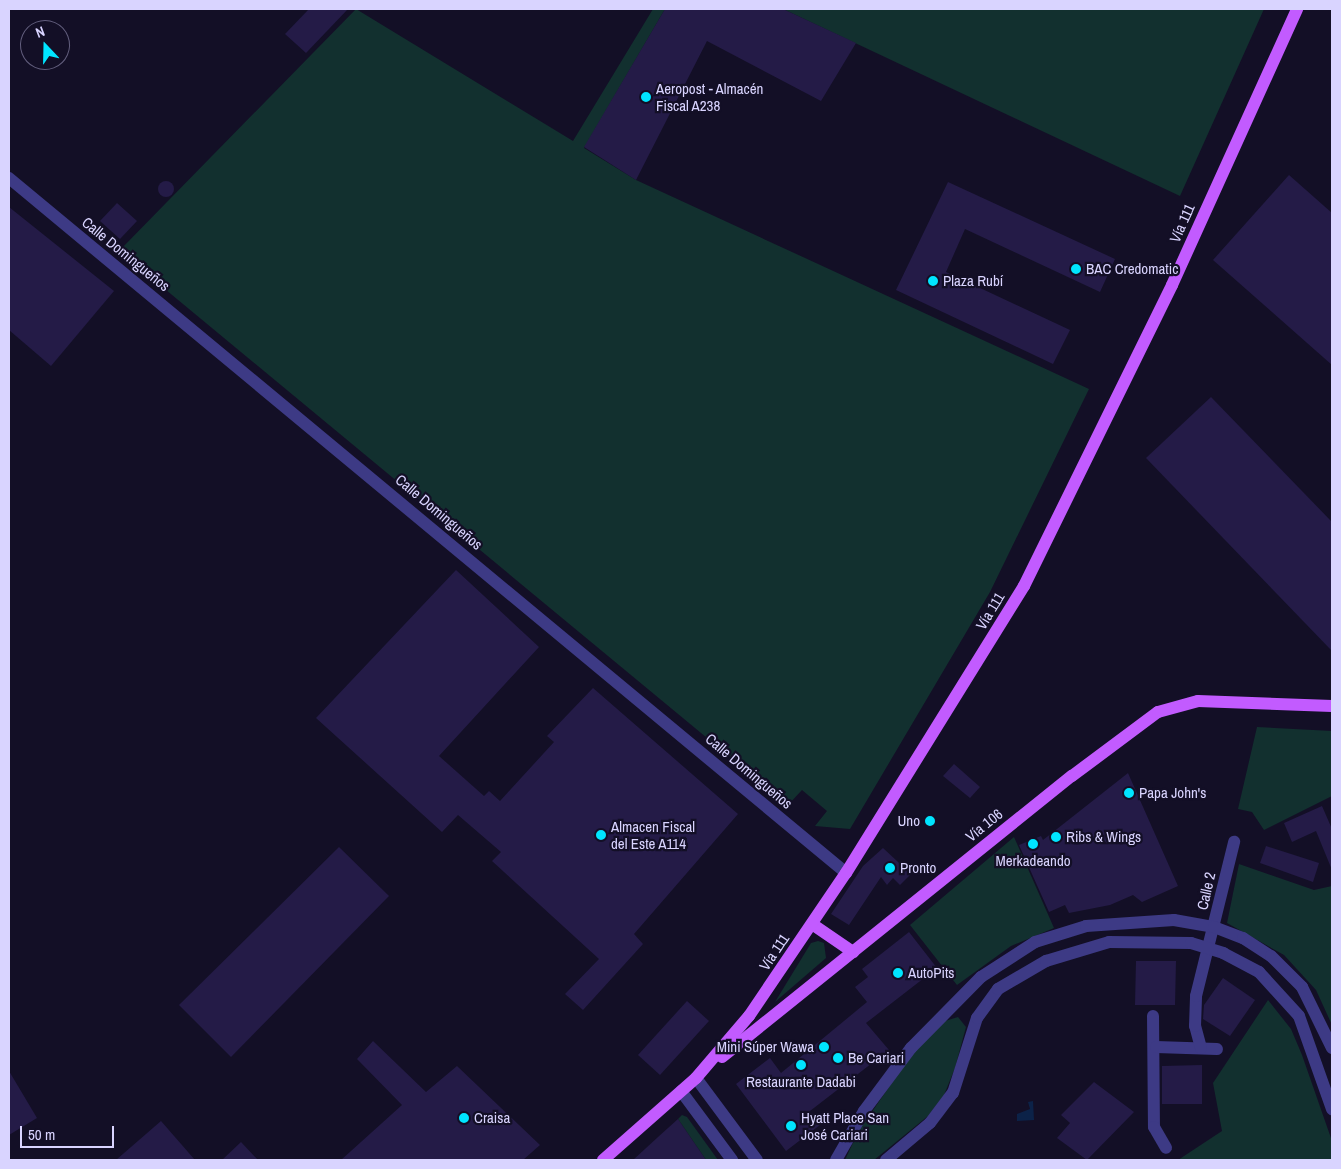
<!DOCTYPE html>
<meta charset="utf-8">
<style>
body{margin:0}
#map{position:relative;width:1341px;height:1169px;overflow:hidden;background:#130f26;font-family:"Archivo Narrow",sans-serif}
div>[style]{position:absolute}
.green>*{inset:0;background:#12302f}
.water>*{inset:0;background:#0c2248}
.building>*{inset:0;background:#241b47}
.round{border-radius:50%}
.minor>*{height:12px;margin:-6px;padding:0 6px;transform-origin:6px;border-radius:6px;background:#3d3a85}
.major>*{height:12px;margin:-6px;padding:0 6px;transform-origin:6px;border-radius:6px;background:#c25bff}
.dots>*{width:14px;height:14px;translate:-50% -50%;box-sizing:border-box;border:2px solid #130f26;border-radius:50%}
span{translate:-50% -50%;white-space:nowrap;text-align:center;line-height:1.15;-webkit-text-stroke:4.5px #130f26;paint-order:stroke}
.poi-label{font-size:15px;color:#d9d4ff}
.left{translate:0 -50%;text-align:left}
.right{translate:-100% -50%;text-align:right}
.street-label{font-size:15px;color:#d9d4ff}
.frame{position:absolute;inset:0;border:10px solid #d9d4ff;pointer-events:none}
.north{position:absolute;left:20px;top:20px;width:50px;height:50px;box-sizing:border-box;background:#130f26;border:1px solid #625e7d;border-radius:50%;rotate:339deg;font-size:14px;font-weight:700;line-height:20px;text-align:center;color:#d9d4ff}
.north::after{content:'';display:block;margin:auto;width:18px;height:22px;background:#00e5ff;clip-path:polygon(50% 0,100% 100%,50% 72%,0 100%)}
.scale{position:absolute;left:20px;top:1126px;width:94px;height:22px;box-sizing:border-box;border:2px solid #d9d4ff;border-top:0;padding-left:6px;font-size:15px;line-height:18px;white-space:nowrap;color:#d9d4ff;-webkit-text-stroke:4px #130f26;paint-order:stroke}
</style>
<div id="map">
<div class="green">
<i style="clip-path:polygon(356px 9px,573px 141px,653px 9px,665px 9px,584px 148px,636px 180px,1089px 389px,990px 592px,850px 829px,815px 826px,827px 811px,802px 790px,788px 805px,119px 251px)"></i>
<i style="clip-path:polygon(783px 9px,1264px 9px,1180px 196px)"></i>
<i style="clip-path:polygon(1257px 727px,1332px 731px,1332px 796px,1264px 830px,1252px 812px,1238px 809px)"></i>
<i style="clip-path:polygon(1014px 837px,1054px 928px,1011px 946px,957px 985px,910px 925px)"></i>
<i style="clip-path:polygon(1239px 864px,1314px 890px,1332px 886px,1332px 1025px,1316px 990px,1284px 955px,1227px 923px)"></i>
<i style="clip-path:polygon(818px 941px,824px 943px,826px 958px,775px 1002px,811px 943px)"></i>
<i style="clip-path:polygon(1268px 1000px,1291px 1029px,1302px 1055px,1332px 1141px,1332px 1160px,1178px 1160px,1222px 1131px,1213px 1083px)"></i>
<i style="clip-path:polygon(958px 1017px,966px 1027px,955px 1068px,944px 1095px,928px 1116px,874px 1160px,845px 1160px,858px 1132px,920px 1042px,945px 1021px)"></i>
<i style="clip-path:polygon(682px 1115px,687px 1117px,718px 1160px,706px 1160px,678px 1119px)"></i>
</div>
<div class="water">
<i style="clip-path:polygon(1033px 1101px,1034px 1120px,1017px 1121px,1017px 1114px,1030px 1109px,1028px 1102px)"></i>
</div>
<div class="building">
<i style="clip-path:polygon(309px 9px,348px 9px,306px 53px,285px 34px)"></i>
<i style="clip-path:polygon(665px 9px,783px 9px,856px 43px,821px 101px,707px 41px,636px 180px,584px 147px)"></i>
<i style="clip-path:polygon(1289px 175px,1332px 213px,1332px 365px,1213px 260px)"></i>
<i class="round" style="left:158px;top:181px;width:16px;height:16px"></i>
<i style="clip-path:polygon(948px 182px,1115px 259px,1100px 292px,965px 229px,946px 272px,1070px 330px,1053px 364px,896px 290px)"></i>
<i style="clip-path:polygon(117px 203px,137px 221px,120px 239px,100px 221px)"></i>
<i style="clip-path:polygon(9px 207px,114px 291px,51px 366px,9px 330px)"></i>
<i style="clip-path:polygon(1211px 397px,1332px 522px,1332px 651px,1146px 458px)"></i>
<i style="clip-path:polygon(456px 570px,539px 647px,439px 756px,484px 796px,489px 791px,500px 801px,554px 742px,547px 736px,593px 688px,738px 814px,634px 934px,643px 944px,583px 1010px,565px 994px,599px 959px,492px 861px,501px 852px,458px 815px,442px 832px,316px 718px)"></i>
<i style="clip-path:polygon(954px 764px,980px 787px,970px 798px,943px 776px)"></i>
<i style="clip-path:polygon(1128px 773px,1178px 886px,1142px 902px,1133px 895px,1110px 905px,1069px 913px,1065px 905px,1049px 912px,1019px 845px,1041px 836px,1043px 840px)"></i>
<i style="clip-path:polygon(1322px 806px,1332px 829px,1332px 870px,1316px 831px,1292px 842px,1284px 823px)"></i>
<i style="clip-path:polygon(1266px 846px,1319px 863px,1313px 882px,1260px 863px)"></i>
<i style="clip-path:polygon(339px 847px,389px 896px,231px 1057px,179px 1005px)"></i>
<i style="clip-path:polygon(883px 848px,911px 874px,900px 885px,893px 878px,887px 885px,881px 877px,849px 925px,831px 914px,863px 866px)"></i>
<i style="clip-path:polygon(909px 932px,937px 968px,866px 1023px,889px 1050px,810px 1111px,820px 1125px,786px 1151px,736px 1084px,770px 1058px,781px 1073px,867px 1002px,855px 987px,868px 977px,862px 969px)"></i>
<i style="clip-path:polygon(1136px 961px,1176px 961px,1175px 1005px,1135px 1005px)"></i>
<i style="clip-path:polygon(1223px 978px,1255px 1000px,1230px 1036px,1203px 1019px,1204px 1005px)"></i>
<i style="clip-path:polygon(687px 1001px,709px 1021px,660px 1075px,638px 1055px)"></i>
<i style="clip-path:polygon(373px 1041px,426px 1092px,457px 1066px,540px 1145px,523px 1160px,341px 1160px,402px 1105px,357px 1059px)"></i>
<i style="clip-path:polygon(1202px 1065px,1202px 1104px,1162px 1104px,1162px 1066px)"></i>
<i style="clip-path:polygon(9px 1071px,37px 1118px,9px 1135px)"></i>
<i style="clip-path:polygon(1094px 1082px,1134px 1112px,1087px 1160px,1057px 1138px,1070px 1123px,1061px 1115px)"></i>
<i style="clip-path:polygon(678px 1119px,706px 1160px,633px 1160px,658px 1137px)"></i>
<i style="clip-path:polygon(161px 1121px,195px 1160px,116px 1160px)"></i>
<i style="clip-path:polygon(241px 1142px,258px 1160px,222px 1160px)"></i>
</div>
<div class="minor">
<i style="left:9px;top:178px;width:1088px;rotate:39.7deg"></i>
<i style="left:1153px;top:1016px;width:111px;rotate:89.5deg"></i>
<i style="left:1154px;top:1127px;width:24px;rotate:60deg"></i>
<i style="left:1156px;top:1047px;width:61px;rotate:1.9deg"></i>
<i style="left:1201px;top:1048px;width:23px;rotate:-105deg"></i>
<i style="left:1195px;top:1026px;width:30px;rotate:-88deg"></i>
<i style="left:1196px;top:996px;width:159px;rotate:-76.1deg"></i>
<i style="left:696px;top:1078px;width:102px;rotate:53.4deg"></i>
<i style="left:681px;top:1091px;width:86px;rotate:53.5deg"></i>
<i style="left:836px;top:1160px;width:56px;rotate:-60.3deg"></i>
<i style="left:864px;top:1111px;width:79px;rotate:-53.3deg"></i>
<i style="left:911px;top:1048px;width:100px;rotate:-45.4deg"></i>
<i style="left:981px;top:977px;width:64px;rotate:-32.9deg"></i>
<i style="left:1035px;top:942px;width:53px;rotate:-17.4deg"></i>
<i style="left:1086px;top:926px;width:88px;rotate:-3.9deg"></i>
<i style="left:1174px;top:920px;width:41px;rotate:9.9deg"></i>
<i style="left:1214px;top:927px;width:31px;rotate:21deg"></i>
<i style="left:1243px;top:938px;width:33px;rotate:33deg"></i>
<i style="left:1271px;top:956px;width:44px;rotate:45deg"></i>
<i style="left:1302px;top:987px;width:68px;rotate:63.8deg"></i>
<i style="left:886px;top:1160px;width:57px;rotate:-40.1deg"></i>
<i style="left:930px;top:1123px;width:38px;rotate:-53deg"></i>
<i style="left:953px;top:1093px;width:79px;rotate:-72.3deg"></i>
<i style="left:977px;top:1018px;width:36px;rotate:-54deg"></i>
<i style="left:998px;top:989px;width:56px;rotate:-30.3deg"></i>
<i style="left:1046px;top:961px;width:66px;rotate:-16.8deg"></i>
<i style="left:1109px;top:942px;width:82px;rotate:0.7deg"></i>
<i style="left:1191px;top:943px;width:34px;rotate:17deg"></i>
<i style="left:1223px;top:953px;width:41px;rotate:27.8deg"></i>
<i style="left:1259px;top:972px;width:59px;rotate:47.7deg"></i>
<i style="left:1299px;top:1016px;width:99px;rotate:70.5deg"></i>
</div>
<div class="major">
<i style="left:812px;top:924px;width:50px;rotate:34.3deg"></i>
<i style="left:722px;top:1057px;width:449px;rotate:-38.8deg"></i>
<i style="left:1072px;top:776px;width:107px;rotate:-36.7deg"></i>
<i style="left:1158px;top:712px;width:41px;rotate:-15.4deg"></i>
<i style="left:1198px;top:701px;width:134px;rotate:2.1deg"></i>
<i style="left:603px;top:1160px;width:124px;rotate:-41.4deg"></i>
<i style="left:696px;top:1078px;width:82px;rotate:-49.5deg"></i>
<i style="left:749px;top:1016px;width:173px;rotate:-55.9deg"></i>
<i style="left:846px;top:873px;width:338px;rotate:-58.2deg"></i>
<i style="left:1024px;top:586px;width:335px;rotate:-63.8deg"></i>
<i style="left:1172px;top:285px;width:303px;rotate:-65.6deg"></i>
</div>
<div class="dots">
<i style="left:646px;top:97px;background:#00e5ff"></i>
<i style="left:1076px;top:269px;background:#00e5ff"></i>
<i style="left:933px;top:281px;background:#00e5ff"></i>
<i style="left:1129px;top:793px;background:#00e5ff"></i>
<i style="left:930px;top:821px;background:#00e5ff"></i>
<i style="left:601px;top:835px;background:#00e5ff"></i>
<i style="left:1056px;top:837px;background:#00e5ff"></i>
<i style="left:1033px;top:844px;background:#00e5ff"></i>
<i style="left:890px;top:868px;background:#00e5ff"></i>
<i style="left:898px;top:973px;background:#00e5ff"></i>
<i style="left:824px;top:1047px;background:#00e5ff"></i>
<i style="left:838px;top:1058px;background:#00e5ff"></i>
<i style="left:801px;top:1065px;background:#00e5ff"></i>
<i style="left:464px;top:1118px;background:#00e5ff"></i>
<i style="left:791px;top:1126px;background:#00e5ff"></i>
</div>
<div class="poi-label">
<span class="left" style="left:656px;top:97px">Aeropost - Almacén<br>Fiscal A238</span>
<span class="left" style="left:1086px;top:269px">BAC Credomatic</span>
<span class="left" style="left:943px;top:281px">Plaza Rubí</span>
<span class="left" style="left:1139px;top:793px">Papa John's</span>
<span class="right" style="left:920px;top:821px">Uno</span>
<span class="left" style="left:611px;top:835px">Almacen Fiscal<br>del Este A114</span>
<span class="left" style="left:1066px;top:837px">Ribs &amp; Wings</span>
<span style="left:1033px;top:861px">Merkadeando</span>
<span class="left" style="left:900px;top:868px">Pronto</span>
<span class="left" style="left:908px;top:973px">AutoPits</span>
<span class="right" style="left:814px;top:1047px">Mini Súper Wawa</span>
<span class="left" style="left:848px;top:1058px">Be Cariari</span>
<span style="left:801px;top:1082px">Restaurante Dadabi</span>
<span class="left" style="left:801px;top:1126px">Hyatt Place San<br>José Cariari</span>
<span class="left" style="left:474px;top:1118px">Craisa</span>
</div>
<div class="street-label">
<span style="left:1182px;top:223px;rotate:-66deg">Vía 111</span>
<span style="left:126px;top:254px;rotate:39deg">Calle Domingueños</span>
<span style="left:439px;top:512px;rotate:40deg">Calle Domingueños</span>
<span style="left:990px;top:611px;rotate:-59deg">Vía 111</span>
<span style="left:749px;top:771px;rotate:40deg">Calle Domingueños</span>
<span style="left:984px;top:825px;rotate:-39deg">Vía 106</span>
<span style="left:1206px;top:891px;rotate:-77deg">Calle 2</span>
<span style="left:774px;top:952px;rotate:-56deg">Vía 111</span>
</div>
<div class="frame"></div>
<div class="north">N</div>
<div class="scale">50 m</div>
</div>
